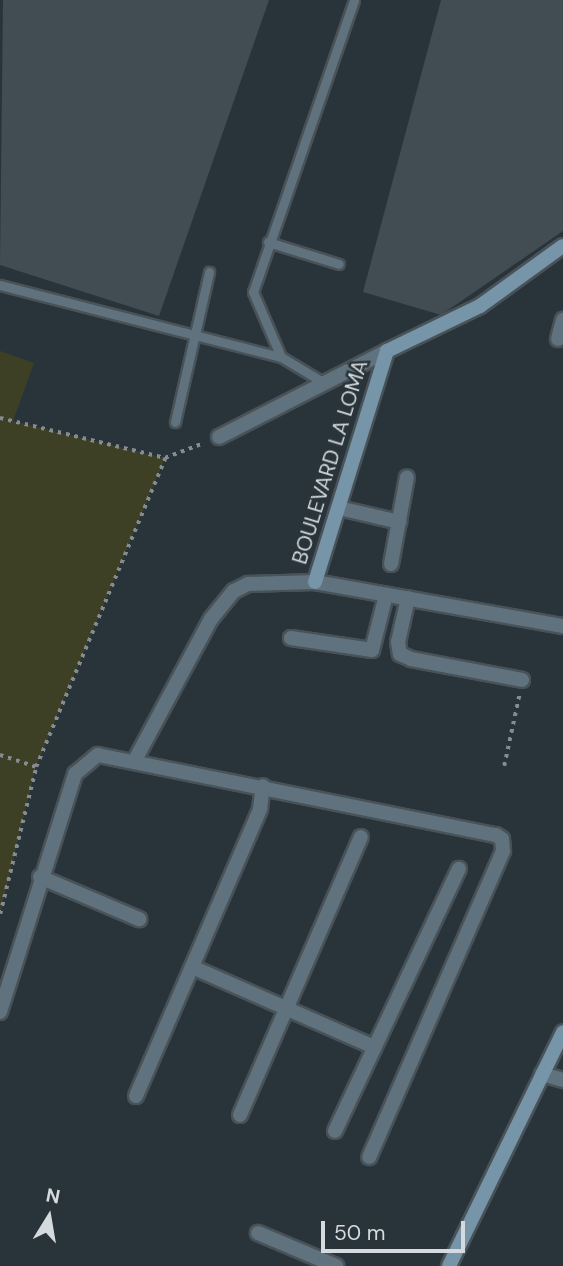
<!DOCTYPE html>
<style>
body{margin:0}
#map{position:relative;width:563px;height:1266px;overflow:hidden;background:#29343a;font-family:"DM Sans",sans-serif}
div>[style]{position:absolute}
.green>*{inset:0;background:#3e4026}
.building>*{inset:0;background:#414c53}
.path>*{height:3.5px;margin-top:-1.75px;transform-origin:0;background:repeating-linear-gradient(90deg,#848c91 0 3.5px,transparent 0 8.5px)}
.roads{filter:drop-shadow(2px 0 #485258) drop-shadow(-2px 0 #485258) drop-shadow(0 2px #485258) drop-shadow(0 -2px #485258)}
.service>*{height:9px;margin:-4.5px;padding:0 4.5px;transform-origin:4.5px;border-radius:4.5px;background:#5f727d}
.minor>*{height:14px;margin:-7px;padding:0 7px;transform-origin:7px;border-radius:7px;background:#5f727d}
.secondary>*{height:14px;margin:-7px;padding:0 7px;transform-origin:7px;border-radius:7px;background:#7795a8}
span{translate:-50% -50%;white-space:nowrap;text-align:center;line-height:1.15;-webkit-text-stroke:5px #29343a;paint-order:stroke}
.street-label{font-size:21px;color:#d4dade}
.north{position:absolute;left:14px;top:1182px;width:70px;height:70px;-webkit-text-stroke:5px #29343a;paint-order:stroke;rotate:11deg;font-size:19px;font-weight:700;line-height:28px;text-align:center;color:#d4dade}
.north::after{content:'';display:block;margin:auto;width:24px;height:32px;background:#d4dade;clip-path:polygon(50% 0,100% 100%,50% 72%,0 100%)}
.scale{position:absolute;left:321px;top:1221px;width:144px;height:32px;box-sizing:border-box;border:4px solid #d4dade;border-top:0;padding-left:9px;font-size:21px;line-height:24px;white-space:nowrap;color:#d4dade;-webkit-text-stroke:5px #29343a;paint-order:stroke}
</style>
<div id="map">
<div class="green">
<i style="clip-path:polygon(0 351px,34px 363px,13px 421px,165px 458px,36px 767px,0 914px)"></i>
</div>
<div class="building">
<i style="clip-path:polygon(3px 0,269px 0,159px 316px,0 265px)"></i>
<i style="clip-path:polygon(441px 0,563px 0,563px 231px,441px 315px,363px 292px)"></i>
</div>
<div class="path">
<i style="left:0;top:418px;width:170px;rotate:13.6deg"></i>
<i style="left:165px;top:458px;width:42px;rotate:-21deg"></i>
<i style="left:0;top:755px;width:38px;rotate:18deg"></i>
<i style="left:504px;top:766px;width:72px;rotate:-77.9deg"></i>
<i style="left:0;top:914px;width:151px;rotate:-76.2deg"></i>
<i style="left:36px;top:767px;width:335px;rotate:-67.3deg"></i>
</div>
<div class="roads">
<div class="service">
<i style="left:268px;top:242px;width:74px;rotate:17.2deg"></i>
<i style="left:0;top:285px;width:290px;rotate:14.4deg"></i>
<i style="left:326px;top:384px;width:52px;rotate:-149deg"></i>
<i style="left:281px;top:357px;width:71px;rotate:-113.3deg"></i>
<i style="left:253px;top:292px;width:309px;rotate:-70.9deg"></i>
<i style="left:175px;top:422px;width:154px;rotate:-77.2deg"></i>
</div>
<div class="minor">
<i style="left:558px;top:339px;width:20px;rotate:-75deg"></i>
<i style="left:219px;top:437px;width:189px;rotate:-27.1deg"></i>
<i style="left:339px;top:508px;width:62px;rotate:13.1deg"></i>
<i style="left:391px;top:564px;width:88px;rotate:-79.6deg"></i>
<i style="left:408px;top:598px;width:45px;rotate:102.8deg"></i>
<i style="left:398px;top:642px;width:12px;rotate:81deg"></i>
<i style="left:400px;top:654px;width:12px;rotate:24deg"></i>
<i style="left:411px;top:659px;width:113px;rotate:10.7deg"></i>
<i style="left:291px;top:638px;width:82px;rotate:8.4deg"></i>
<i style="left:372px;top:650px;width:57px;rotate:-75.7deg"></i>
<i style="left:135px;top:760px;width:160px;rotate:-61.7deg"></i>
<i style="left:211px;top:619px;width:36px;rotate:-51deg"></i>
<i style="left:234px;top:591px;width:16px;rotate:-27deg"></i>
<i style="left:248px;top:584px;width:67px;rotate:-1.7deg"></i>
<i style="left:315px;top:582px;width:252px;rotate:10.1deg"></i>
<i style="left:40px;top:877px;width:108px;rotate:23deg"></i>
<i style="left:192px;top:967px;width:199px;rotate:23.7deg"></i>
<i style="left:0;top:1012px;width:250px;rotate:-72.5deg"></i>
<i style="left:75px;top:774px;width:30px;rotate:-40deg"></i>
<i style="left:98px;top:755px;width:406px;rotate:11.4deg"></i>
<i style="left:496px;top:835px;width:7px;rotate:34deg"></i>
<i style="left:502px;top:839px;width:12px;rotate:85deg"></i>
<i style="left:503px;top:851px;width:334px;rotate:113.6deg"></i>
<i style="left:542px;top:1074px;width:22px;rotate:16deg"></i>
<i style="left:136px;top:1096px;width:313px;rotate:-66.6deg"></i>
<i style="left:260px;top:809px;width:23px;rotate:-83deg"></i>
<i style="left:240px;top:1115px;width:303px;rotate:-66.5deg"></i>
<i style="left:335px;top:1131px;width:290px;rotate:-64.7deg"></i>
<i style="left:258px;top:1233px;width:85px;rotate:22.9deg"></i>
</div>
<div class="secondary">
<i style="left:315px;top:582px;width:242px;rotate:-72.7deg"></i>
<i style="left:387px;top:351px;width:103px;rotate:-25.8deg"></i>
<i style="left:480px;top:306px;width:102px;rotate:-35.9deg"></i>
<i style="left:449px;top:1266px;width:260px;rotate:-64deg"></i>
</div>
</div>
<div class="street-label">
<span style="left:330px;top:462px;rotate:-73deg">BOULEVARD LA LOMA</span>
</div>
<div class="north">N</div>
<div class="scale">50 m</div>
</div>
